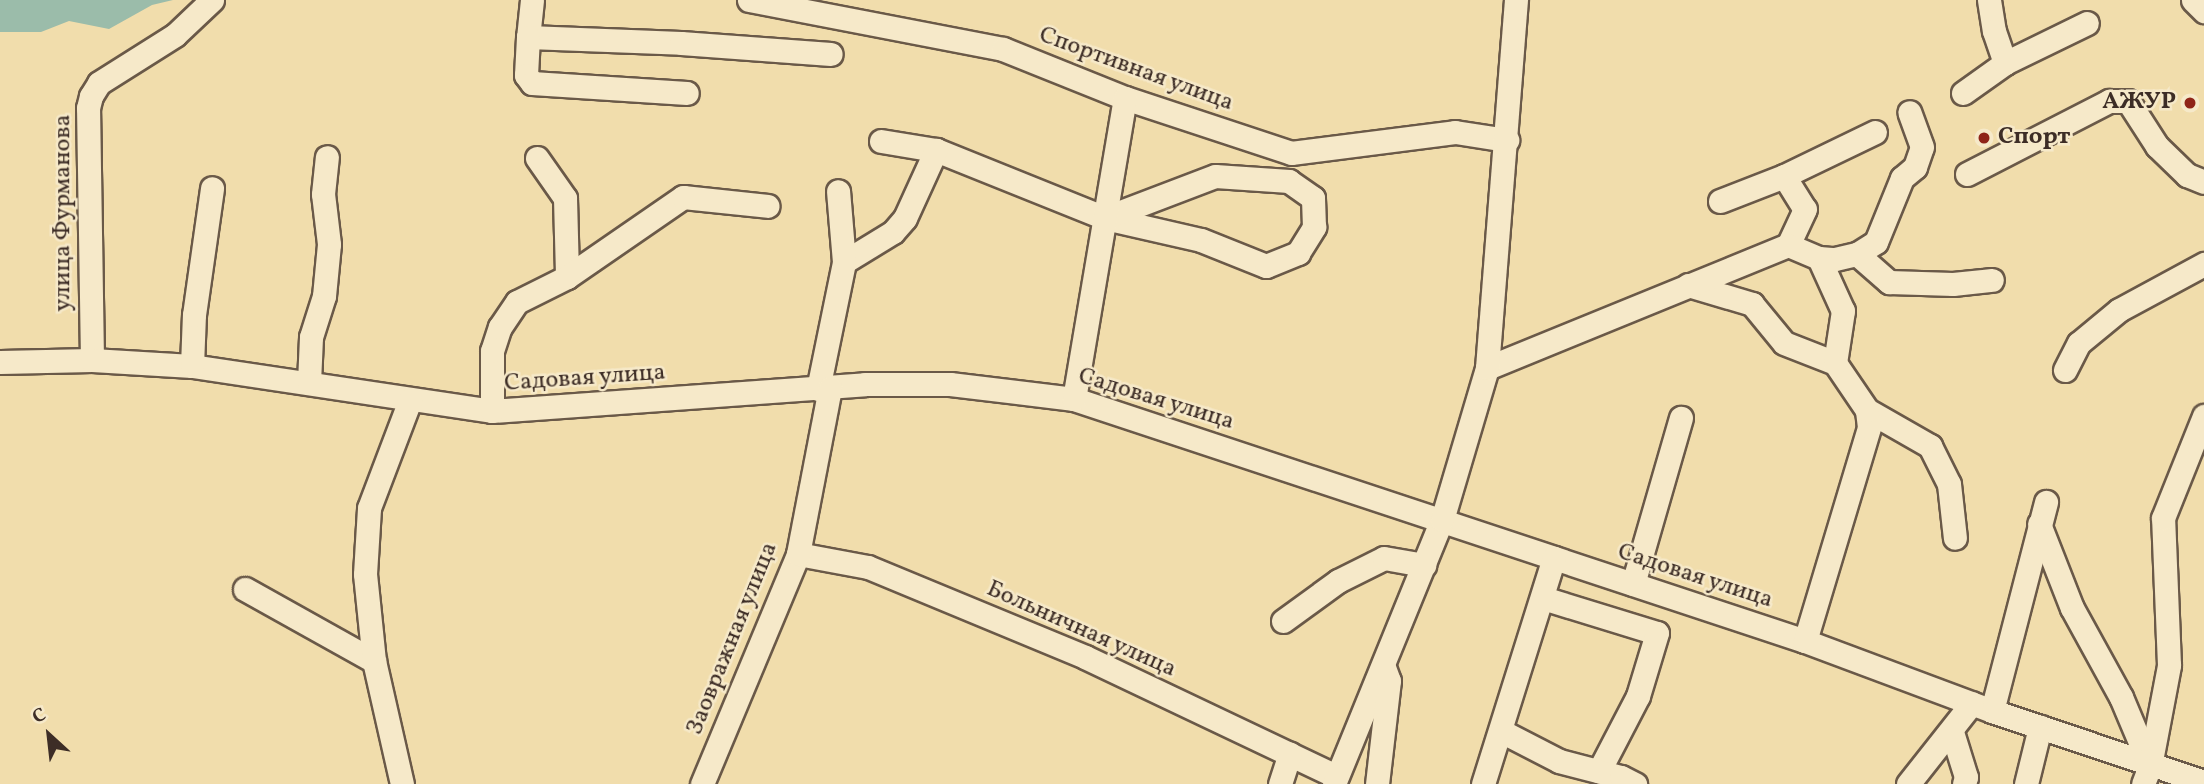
<!DOCTYPE html>
<meta charset="utf-8">
<style>
body{margin:0}
#map{position:relative;width:2204px;height:784px;overflow:hidden;background:#f1ddac;font-family:Vollkorn,serif}
div>[style]{position:absolute}
.water>*{inset:0;background:#9bbcaa}
.roads{filter:drop-shadow(2px 0 #6a5948) drop-shadow(-2px 0 #6a5948) drop-shadow(0 2px #6a5948) drop-shadow(0 -2px #6a5948)}
.minor>*{height:23px;margin:-11.5px;padding:0 11.5px;transform-origin:11.5px;border-radius:11.5px;background:#f6e9c9}
.dots>*{width:19px;height:19px;translate:-50% -50%;box-sizing:border-box;border:4px solid #f6e9c9;border-radius:50%}
span{translate:-50% -50%;white-space:nowrap;text-align:center;line-height:1.15;-webkit-text-stroke:5px #f6e9c9;paint-order:stroke}
.street-label{font-size:24px;color:#3d2d26}
.poi-label{font-size:24px;color:#3d2d26;font-weight:700}
.right{translate:-100% -50%;text-align:right}
.left{translate:0 -50%;text-align:left}
.north{position:absolute;left:14px;top:700px;width:70px;height:70px;-webkit-text-stroke:5px #f6e9c9;paint-order:stroke;rotate:333deg;font-size:19px;font-weight:700;line-height:28px;text-align:center;color:#3d2d26}
.north::after{content:'';display:block;margin:auto;width:24px;height:32px;background:#3d2d26;clip-path:polygon(50% 0,100% 100%,50% 72%,0 100%)}
</style>
<div id="map">
<div class="water">
<i style="clip-path:polygon(0 0,173px 0,152px 5px,109px 29px,69px 21px,41px 32px,0 32px)"></i>
</div>
<div class="roads">
<div class="minor">
<i style="left:532px;top:0;width:37px;rotate:96deg"></i>
<i style="left:528px;top:37px;width:153px;rotate:2.2deg"></i>
<i style="left:681px;top:43px;width:150px;rotate:4.2deg"></i>
<i style="left:749px;top:0;width:259px;rotate:10.9deg"></i>
<i style="left:1003px;top:49px;width:131px;rotate:21.9deg"></i>
<i style="left:1125px;top:98px;width:175px;rotate:18.3deg"></i>
<i style="left:1291px;top:153px;width:165px;rotate:-7.3deg"></i>
<i style="left:1455px;top:132px;width:53px;rotate:8.7deg"></i>
<i style="left:1989px;top:0;width:31px;rotate:81deg"></i>
<i style="left:1994px;top:31px;width:34px;rotate:71deg"></i>
<i style="left:2193px;top:0;width:16px;rotate:45deg"></i>
<i style="left:528px;top:37px;width:38px;rotate:93deg"></i>
<i style="left:526px;top:75px;width:10px;rotate:53deg"></i>
<i style="left:532px;top:83px;width:155px;rotate:3.7deg"></i>
<i style="left:1963px;top:93px;width:52px;rotate:-35.5deg"></i>
<i style="left:2005px;top:63px;width:91px;rotate:-26deg"></i>
<i style="left:881px;top:141px;width:56px;rotate:9.3deg"></i>
<i style="left:936px;top:150px;width:182px;rotate:21.9deg"></i>
<i style="left:1105px;top:218px;width:98px;rotate:12.9deg"></i>
<i style="left:1201px;top:240px;width:70px;rotate:21.8deg"></i>
<i style="left:1266px;top:266px;width:35px;rotate:-22deg"></i>
<i style="left:1298px;top:253px;width:31px;rotate:-58deg"></i>
<i style="left:1314px;top:227px;width:29px;rotate:-92deg"></i>
<i style="left:1313px;top:198px;width:29px;rotate:-145deg"></i>
<i style="left:1289px;top:181px;width:74px;rotate:-176.1deg"></i>
<i style="left:1215px;top:176px;width:118px;rotate:159.1deg"></i>
<i style="left:537px;top:158px;width:49px;rotate:55deg"></i>
<i style="left:565px;top:198px;width:79px;rotate:88.5deg"></i>
<i style="left:1967px;top:174px;width:160px;rotate:-27.2deg"></i>
<i style="left:2109px;top:101px;width:19px"></i>
<i style="left:2128px;top:101px;width:54px;rotate:57.2deg"></i>
<i style="left:2157px;top:146px;width:42px;rotate:44deg"></i>
<i style="left:2187px;top:175px;width:18px;rotate:22deg"></i>
<i style="left:1784px;top:176px;width:39px;rotate:58deg"></i>
<i style="left:1805px;top:209px;width:40px;rotate:115deg"></i>
<i style="left:1720px;top:201px;width:69px;rotate:-21.3deg"></i>
<i style="left:1784px;top:176px;width:101px;rotate:-25.8deg"></i>
<i style="left:1857px;top:254px;width:43px;rotate:41.2deg"></i>
<i style="left:1889px;top:282px;width:64px;rotate:1.8deg"></i>
<i style="left:1953px;top:284px;width:39px;rotate:-6deg"></i>
<i style="left:844px;top:262px;width:57px;rotate:-31.5deg"></i>
<i style="left:893px;top:232px;width:18px;rotate:-49deg"></i>
<i style="left:905px;top:218px;width:75px;rotate:-65.5deg"></i>
<i style="left:1688px;top:285px;width:67px;rotate:16.5deg"></i>
<i style="left:1752px;top:304px;width:50px;rotate:50.6deg"></i>
<i style="left:1784px;top:343px;width:55px;rotate:21.4deg"></i>
<i style="left:92px;top:360px;width:252px;rotate:-90.9deg"></i>
<i style="left:88px;top:108px;width:12px;rotate:-76deg"></i>
<i style="left:91px;top:96px;width:15px;rotate:-58deg"></i>
<i style="left:99px;top:83px;width:90px;rotate:-32.3deg"></i>
<i style="left:175px;top:35px;width:51px;rotate:-43.4deg"></i>
<i style="left:0;top:362px;width:92px;rotate:-1.2deg"></i>
<i style="left:92px;top:360px;width:100px;rotate:3.4deg"></i>
<i style="left:192px;top:366px;width:303px;rotate:8.5deg"></i>
<i style="left:492px;top:411px;width:374px;rotate:-4.1deg"></i>
<i style="left:865px;top:384px;width:85px"></i>
<i style="left:950px;top:384px;width:125px;rotate:6.9deg"></i>
<i style="left:1074px;top:399px;width:770px;rotate:18.32deg"></i>
<i style="left:1805px;top:641px;width:200px;rotate:20.5deg"></i>
<i style="left:1992px;top:711px;width:224px;rotate:18.5deg"></i>
<i style="left:192px;top:366px;width:51px;rotate:-87.8deg"></i>
<i style="left:194px;top:315px;width:128px;rotate:-81.9deg"></i>
<i style="left:1487px;top:368px;width:325px;rotate:-22.2deg"></i>
<i style="left:1788px;top:245px;width:34px;rotate:23deg"></i>
<i style="left:1819px;top:258px;width:16px;rotate:4deg"></i>
<i style="left:1835px;top:259px;width:23px;rotate:-13deg"></i>
<i style="left:1857px;top:254px;width:22px;rotate:-32deg"></i>
<i style="left:1876px;top:242px;width:69px;rotate:-67.9deg"></i>
<i style="left:1902px;top:178px;width:17px;rotate:-40deg"></i>
<i style="left:1915px;top:167px;width:21px;rotate:-71deg"></i>
<i style="left:1922px;top:147px;width:37px;rotate:-110deg"></i>
<i style="left:2065px;top:370px;width:30px;rotate:-63deg"></i>
<i style="left:2079px;top:343px;width:52px;rotate:-39.5deg"></i>
<i style="left:2119px;top:310px;width:97px;rotate:-28.4deg"></i>
<i style="left:309px;top:383px;width:46px;rotate:-87.5deg"></i>
<i style="left:311px;top:337px;width:43px;rotate:-72.4deg"></i>
<i style="left:324px;top:296px;width:52px;rotate:-84.5deg"></i>
<i style="left:329px;top:244px;width:50px;rotate:-96.8deg"></i>
<i style="left:323px;top:194px;width:37px;rotate:-84deg"></i>
<i style="left:818px;top:389px;width:130px;rotate:-78.4deg"></i>
<i style="left:844px;top:262px;width:71px;rotate:-94.8deg"></i>
<i style="left:1074px;top:399px;width:305px;rotate:-80.4deg"></i>
<i style="left:1867px;top:410px;width:73px;rotate:29.7deg"></i>
<i style="left:1930px;top:446px;width:42px;rotate:63.4deg"></i>
<i style="left:1949px;top:484px;width:54px;rotate:83.7deg"></i>
<i style="left:492px;top:411px;width:60px;rotate:-90deg"></i>
<i style="left:492px;top:351px;width:25px;rotate:-72deg"></i>
<i style="left:500px;top:327px;width:30px;rotate:-56deg"></i>
<i style="left:517px;top:302px;width:56px;rotate:-26.6deg"></i>
<i style="left:567px;top:277px;width:141px;rotate:-34.6deg"></i>
<i style="left:683px;top:197px;width:85px;rotate:6deg"></i>
<i style="left:2039px;top:524px;width:90px;rotate:68.6deg"></i>
<i style="left:2072px;top:608px;width:102px;rotate:61.2deg"></i>
<i style="left:2121px;top:697px;width:75px;rotate:67.2deg"></i>
<i style="left:798px;top:554px;width:71px;rotate:10.5deg"></i>
<i style="left:868px;top:567px;width:235px;rotate:22.5deg"></i>
<i style="left:1085px;top:657px;width:278px;rotate:25.4deg"></i>
<i style="left:1633px;top:584px;width:173px;rotate:-73.9deg"></i>
<i style="left:245px;top:589px;width:148px;rotate:29.2deg"></i>
<i style="left:1543px;top:598px;width:119px;rotate:17.1deg"></i>
<i style="left:1657px;top:633px;width:66px;rotate:106.8deg"></i>
<i style="left:1638px;top:696px;width:85px;rotate:117.5deg"></i>
<i style="left:1283px;top:621px;width:68px;rotate:-36deg"></i>
<i style="left:1338px;top:581px;width:51px;rotate:-26.6deg"></i>
<i style="left:1384px;top:558px;width:41px;rotate:9.9deg"></i>
<i style="left:1805px;top:641px;width:223px;rotate:-73.3deg"></i>
<i style="left:1869px;top:427px;width:17px;rotate:-97deg"></i>
<i style="left:1867px;top:410px;width:57px;rotate:-124.2deg"></i>
<i style="left:1835px;top:363px;width:53px;rotate:-81.3deg"></i>
<i style="left:1843px;top:311px;width:58px;rotate:-114.4deg"></i>
<i style="left:1992px;top:711px;width:216px;rotate:-75.5deg"></i>
<i style="left:1501px;top:731px;width:65px;rotate:27.3deg"></i>
<i style="left:1559px;top:761px;width:64px;rotate:14.5deg"></i>
<i style="left:1621px;top:777px;width:16px;rotate:27deg"></i>
<i style="left:1952px;top:732px;width:47px;rotate:72.7deg"></i>
<i style="left:1966px;top:777px;width:7px;rotate:106deg"></i>
<i style="left:402px;top:784px;width:126px;rotate:-102.8deg"></i>
<i style="left:374px;top:661px;width:87px;rotate:-95.9deg"></i>
<i style="left:365px;top:574px;width:66px;rotate:-86.5deg"></i>
<i style="left:369px;top:508px;width:116px;rotate:-69.2deg"></i>
<i style="left:702px;top:784px;width:249px;rotate:-67.3deg"></i>
<i style="left:798px;top:554px;width:169px;rotate:-79.1deg"></i>
<i style="left:1280px;top:784px;width:32px;rotate:-72deg"></i>
<i style="left:1334px;top:784px;width:285px;rotate:-67.8deg"></i>
<i style="left:1442px;top:520px;width:159px;rotate:-73.5deg"></i>
<i style="left:1487px;top:368px;width:369px;rotate:-85.5deg"></i>
<i style="left:1377px;top:784px;width:104px;rotate:-83.4deg"></i>
<i style="left:1389px;top:681px;width:15px;rotate:-110deg"></i>
<i style="left:1483px;top:784px;width:237px;rotate:-72.6deg"></i>
<i style="left:1908px;top:784px;width:103px;rotate:-51.7deg"></i>
<i style="left:2026px;top:784px;width:59px;rotate:-76.2deg"></i>
<i style="left:2143px;top:784px;width:19px;rotate:-69deg"></i>
<i style="left:2150px;top:766px;width:103px;rotate:-79.3deg"></i>
<i style="left:2169px;top:665px;width:147px;rotate:-92.3deg"></i>
<i style="left:2163px;top:518px;width:110px;rotate:-68.1deg"></i>
</div>
</div>
<div class="dots">
<i style="left:2190px;top:103px;background:#8f2418"></i>
<i style="left:1984px;top:138px;background:#8f2418"></i>
</div>
<div class="street-label">
<span style="left:1136px;top:70px;rotate:20deg">Спортивная улица</span>
<span style="left:64px;top:213px;rotate:-90deg">улица Фурманова</span>
<span style="left:585px;top:379px;rotate:-4deg">Садовая улица</span>
<span style="left:1156px;top:400px;rotate:17deg">Садовая улица</span>
<span style="left:1695px;top:577px;rotate:18deg">Садовая улица</span>
<span style="left:1081px;top:630px;rotate:24deg">Больничная улица</span>
<span style="left:733px;top:639px;rotate:-68deg">Заовражная улица</span>
</div>
<div class="poi-label">
<span class="right" style="left:2176px;top:103px">АЖУР</span>
<span class="left" style="left:1998px;top:138px">Спорт</span>
</div>
<div class="north">С</div>
</div>
